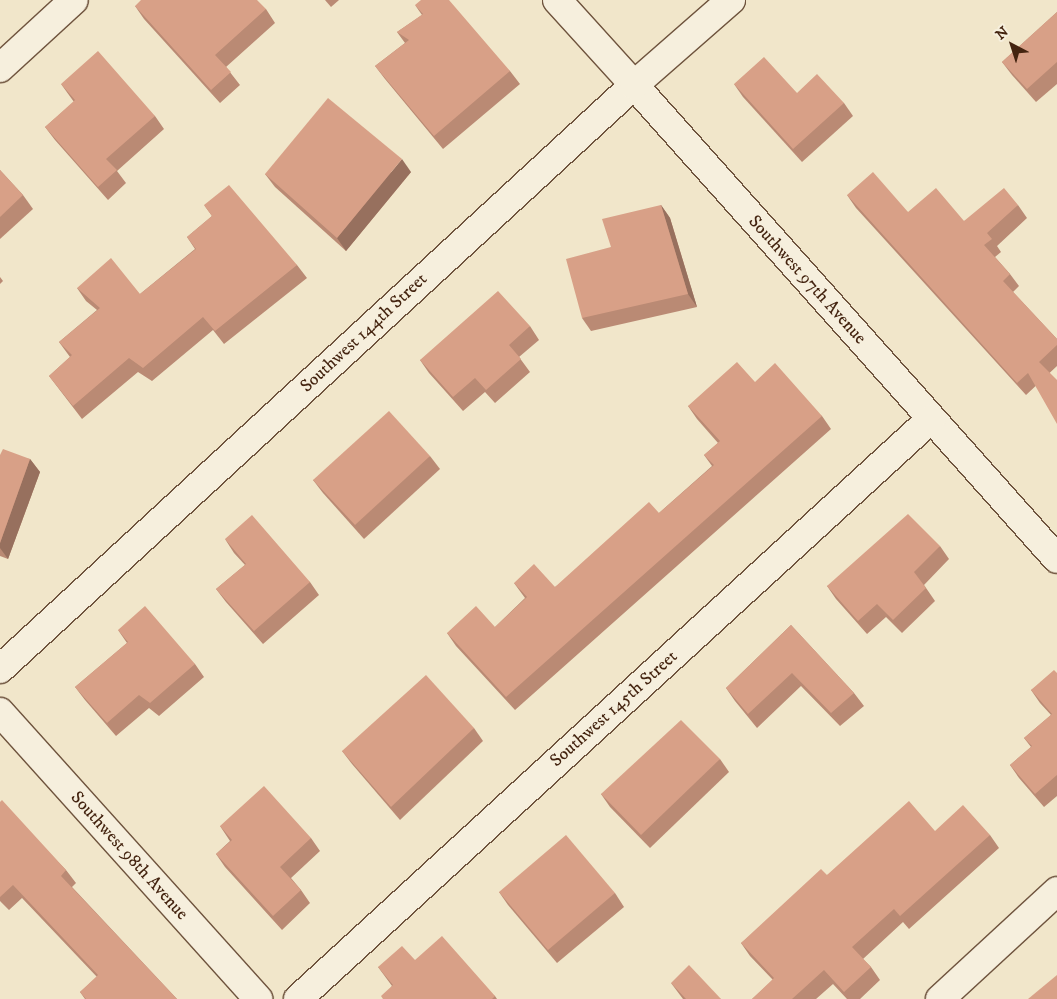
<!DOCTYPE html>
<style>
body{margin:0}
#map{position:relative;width:1057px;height:999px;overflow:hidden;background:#f1e6ca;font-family:"IM FELL DW Pica",serif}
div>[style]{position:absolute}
.roads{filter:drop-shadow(1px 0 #6f543e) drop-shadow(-1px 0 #6f543e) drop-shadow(0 1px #6f543e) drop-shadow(0 -1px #6f543e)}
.minor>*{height:28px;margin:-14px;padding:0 14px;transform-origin:14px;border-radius:14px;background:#f6efdd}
.tertiary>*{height:28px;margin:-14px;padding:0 14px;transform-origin:14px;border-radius:14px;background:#f6efdd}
.wall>*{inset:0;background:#ba8a74}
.shaded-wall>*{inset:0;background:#97705e}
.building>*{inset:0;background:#d8a087}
span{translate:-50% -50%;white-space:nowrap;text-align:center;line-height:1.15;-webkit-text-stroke:4px #f6efdd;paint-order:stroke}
.street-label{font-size:18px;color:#442410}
.north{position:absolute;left:987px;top:20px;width:50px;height:50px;-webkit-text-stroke:4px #f6efdd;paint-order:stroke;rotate:320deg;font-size:14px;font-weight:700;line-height:20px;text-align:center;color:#442410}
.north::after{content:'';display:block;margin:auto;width:18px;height:22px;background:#442410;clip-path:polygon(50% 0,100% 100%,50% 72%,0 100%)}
</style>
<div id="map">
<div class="roads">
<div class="minor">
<i style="left:0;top:68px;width:100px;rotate:-42.6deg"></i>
<i style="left:0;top:669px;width:862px;rotate:-42.65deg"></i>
<i style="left:634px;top:85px;width:635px;rotate:48.25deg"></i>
<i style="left:0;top:712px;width:386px;rotate:48deg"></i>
<i style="left:298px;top:999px;width:859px;rotate:-42.5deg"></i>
<i style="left:940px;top:999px;width:159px;rotate:-42.7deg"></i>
</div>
<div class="tertiary">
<i style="left:557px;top:0;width:115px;rotate:47.8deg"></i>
<i style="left:634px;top:85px;width:129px;rotate:-41.2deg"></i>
</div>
</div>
<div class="wall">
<i style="clip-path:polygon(325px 0,339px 0,331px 7px)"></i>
<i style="clip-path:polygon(415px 5px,510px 71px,520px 84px,443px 149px,385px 79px,375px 66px,405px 43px,397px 32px,422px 15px)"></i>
<i style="clip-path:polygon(135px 6px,266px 9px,275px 23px,226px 67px,240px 85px,220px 103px,144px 19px)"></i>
<i style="clip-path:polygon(1057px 12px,1057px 84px,1036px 102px,1012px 75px,1002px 62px)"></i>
<i style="clip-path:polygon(61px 84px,155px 116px,164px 129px,117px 171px,126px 183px,108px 200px,55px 140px,45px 127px,74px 102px)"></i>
<i style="clip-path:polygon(734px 84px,797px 93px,844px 103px,853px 116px,802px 162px,743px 97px)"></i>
<i style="clip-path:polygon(0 170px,23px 195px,33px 209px,0 239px)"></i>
<i style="clip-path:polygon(411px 172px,346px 251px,275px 187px,265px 174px)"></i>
<i style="clip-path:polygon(847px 195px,908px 212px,964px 221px,1018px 205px,1027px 218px,997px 246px,1001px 252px,995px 257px,1010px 274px,1019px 286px,1013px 292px,1057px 339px,1057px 366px,1026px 395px,856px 208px)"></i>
<i style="clip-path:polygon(204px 205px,297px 265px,307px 278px,224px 344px,213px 330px,152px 381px,138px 372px,82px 419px,49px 376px,70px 357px,59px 342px,97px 310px,86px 301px,77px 288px,140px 294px,195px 249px,187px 237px,212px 216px)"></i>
<i style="clip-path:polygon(661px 205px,670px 218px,697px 307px,591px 331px,582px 318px,611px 247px)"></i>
<i style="clip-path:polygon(0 277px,3px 281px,0 284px)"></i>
<i style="clip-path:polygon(530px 326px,539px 340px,519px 357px,530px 372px,495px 403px,485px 392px,463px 411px,429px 373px,420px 360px)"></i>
<i style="clip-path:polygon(755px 382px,822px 416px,831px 429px,515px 710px,456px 646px,447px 633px,495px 627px,525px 598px,514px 583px,555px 587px,659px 513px,712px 466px,704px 455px,718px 443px,697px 419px,688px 406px)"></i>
<i style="clip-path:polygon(0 455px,30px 459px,40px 472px,8px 559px,0 556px)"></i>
<i style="clip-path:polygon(430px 456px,440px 469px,364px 539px,323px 493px,313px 480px)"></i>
<i style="clip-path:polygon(225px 539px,310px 582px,319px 595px,263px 644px,226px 602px,216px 589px,245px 565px,234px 553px)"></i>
<i style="clip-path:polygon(940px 546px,949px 559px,924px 585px,935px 601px,902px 633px,886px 617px,867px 634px,836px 599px,827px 586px)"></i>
<i style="clip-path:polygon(791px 625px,854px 693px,864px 706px,840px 726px,801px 686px,757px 728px,735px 701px,726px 688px)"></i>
<i style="clip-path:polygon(118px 630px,195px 664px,204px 677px,159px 716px,149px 708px,116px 736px,85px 700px,75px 687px,127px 643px)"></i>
<i style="clip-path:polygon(1057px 673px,1057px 796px,1044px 807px,1019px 778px,1010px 765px,1031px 747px,1024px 738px,1051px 715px,1040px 703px,1031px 690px)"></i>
<i style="clip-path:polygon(474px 728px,483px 741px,400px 820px,352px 764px,342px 751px)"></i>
<i style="clip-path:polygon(720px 759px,729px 772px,650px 848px,610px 807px,601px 794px)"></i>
<i style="clip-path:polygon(0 802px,66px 870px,76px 883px,72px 887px,177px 999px,85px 999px,80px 992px,97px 977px,22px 898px,9px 910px,0 901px)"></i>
<i style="clip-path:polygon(220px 826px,311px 838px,320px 851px,291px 878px,301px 890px,310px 903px,282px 930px,225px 867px,216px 854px,230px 841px)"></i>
<i style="clip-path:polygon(935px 831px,990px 835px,999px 848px,909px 929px,903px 922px,863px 959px,871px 967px,880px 980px,860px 999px,847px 999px,833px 984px,816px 999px,752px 999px,773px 980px,750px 956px,741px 943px,827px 875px)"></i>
<i style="clip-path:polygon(499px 892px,615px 893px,624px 907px,557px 963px,508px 905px)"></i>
<i style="clip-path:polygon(415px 960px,495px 996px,497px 999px,383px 999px,392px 986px,378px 967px)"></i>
<i style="clip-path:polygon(671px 983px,721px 999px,683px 999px)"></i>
</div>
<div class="shaded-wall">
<i style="clip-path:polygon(402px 159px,411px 172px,346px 251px,337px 238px)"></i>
<i style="clip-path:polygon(661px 205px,670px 218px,697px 307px,688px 294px)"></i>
<i style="clip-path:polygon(30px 459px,40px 472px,8px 559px,0 548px,0 543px)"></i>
</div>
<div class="building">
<i style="clip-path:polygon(141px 0,257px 0,266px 9px,215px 55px,231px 72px,211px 90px,135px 6px)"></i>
<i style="clip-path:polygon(421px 0,449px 0,510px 71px,434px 136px,375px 66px,409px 40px,397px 32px,423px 14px,415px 5px)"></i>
<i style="clip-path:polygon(1057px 12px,1057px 62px,1027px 89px,1002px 62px)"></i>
<i style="clip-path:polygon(98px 51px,155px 116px,106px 159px,117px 170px,98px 187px,45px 127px,75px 100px,61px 84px)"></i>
<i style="clip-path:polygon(764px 57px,797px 93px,817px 74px,844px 103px,793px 149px,734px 84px)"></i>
<i style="clip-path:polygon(328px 98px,402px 159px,337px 238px,265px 174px)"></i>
<i style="clip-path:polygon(0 170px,23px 195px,0 217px)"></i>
<i style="clip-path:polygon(873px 172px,908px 212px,936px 188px,964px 221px,1004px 188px,1018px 205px,987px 233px,992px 239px,984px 245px,1010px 274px,1003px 281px,1057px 339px,1057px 345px,1039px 362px,1057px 380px,1057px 424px,1028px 373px,1017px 383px,847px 195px)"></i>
<i style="clip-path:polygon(229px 185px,297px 265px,215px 331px,203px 317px,143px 368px,129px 358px,73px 406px,49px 376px,72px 355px,59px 342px,100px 308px,77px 288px,111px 258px,140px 294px,196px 249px,187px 237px,212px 216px,204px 205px)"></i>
<i style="clip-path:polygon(661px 205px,688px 294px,582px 318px,566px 259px,611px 247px,602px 219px)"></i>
<i style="clip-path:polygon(498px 291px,530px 326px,509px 345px,521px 359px,486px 390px,475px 378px,453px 397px,420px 360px)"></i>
<i style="clip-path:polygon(737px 362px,755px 382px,775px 363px,822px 416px,506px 697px,447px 633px,476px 606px,495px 627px,527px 597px,514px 583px,534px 564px,555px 587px,649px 502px,659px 513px,714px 465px,704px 455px,720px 441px,688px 406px)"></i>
<i style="clip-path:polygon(389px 411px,430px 456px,355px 525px,313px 480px)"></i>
<i style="clip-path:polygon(3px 449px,30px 459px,0 543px,0 455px)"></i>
<i style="clip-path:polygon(908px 514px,940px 546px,914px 572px,926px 588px,893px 620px,877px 604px,858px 621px,827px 586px)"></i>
<i style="clip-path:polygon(252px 515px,310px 582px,254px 631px,216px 589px,246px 564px,225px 539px)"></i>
<i style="clip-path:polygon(145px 606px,195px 664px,150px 703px,139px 695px,107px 723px,75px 687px,128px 642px,118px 630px)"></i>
<i style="clip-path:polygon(791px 625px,854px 693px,831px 713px,792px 673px,748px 714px,726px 688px)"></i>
<i style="clip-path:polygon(1054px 670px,1057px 673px,1057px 775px,1035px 794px,1010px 765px,1032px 746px,1024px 738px,1052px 714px,1031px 690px)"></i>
<i style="clip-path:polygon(426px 675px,474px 728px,391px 807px,342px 751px)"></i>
<i style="clip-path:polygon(681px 720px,720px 759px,641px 835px,601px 794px)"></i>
<i style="clip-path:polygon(264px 786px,311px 838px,280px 867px,301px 890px,273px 916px,216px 854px,232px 840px,220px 826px)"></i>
<i style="clip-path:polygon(2px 800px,66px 870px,61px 876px,177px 999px,86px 999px,80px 992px,98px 975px,13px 885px,0 897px,0 802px)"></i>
<i style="clip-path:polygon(909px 801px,935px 831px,963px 805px,990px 835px,900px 916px,894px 909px,852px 947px,871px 967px,844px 992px,824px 970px,792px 999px,752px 999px,774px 978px,741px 943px,821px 869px,827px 875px)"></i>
<i style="clip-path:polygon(566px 835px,615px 893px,548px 950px,499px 892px)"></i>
<i style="clip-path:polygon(442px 936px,495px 996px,492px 999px,383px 999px,381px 996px,393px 985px,378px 967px,402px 946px,415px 960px)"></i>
<i style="clip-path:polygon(689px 965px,721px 999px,686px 999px,671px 983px)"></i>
<i style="clip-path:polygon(1057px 975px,1057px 999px,1028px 999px)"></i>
</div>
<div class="street-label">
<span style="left:807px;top:280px;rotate:48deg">Southwest 97th Avenue</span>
<span style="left:364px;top:333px;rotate:-43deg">Southwest 144th Street</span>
<span style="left:614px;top:709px;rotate:-42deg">Southwest 145th Street</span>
<span style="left:129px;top:856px;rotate:48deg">Southwest 98th Avenue</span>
</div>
<div class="north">N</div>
</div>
